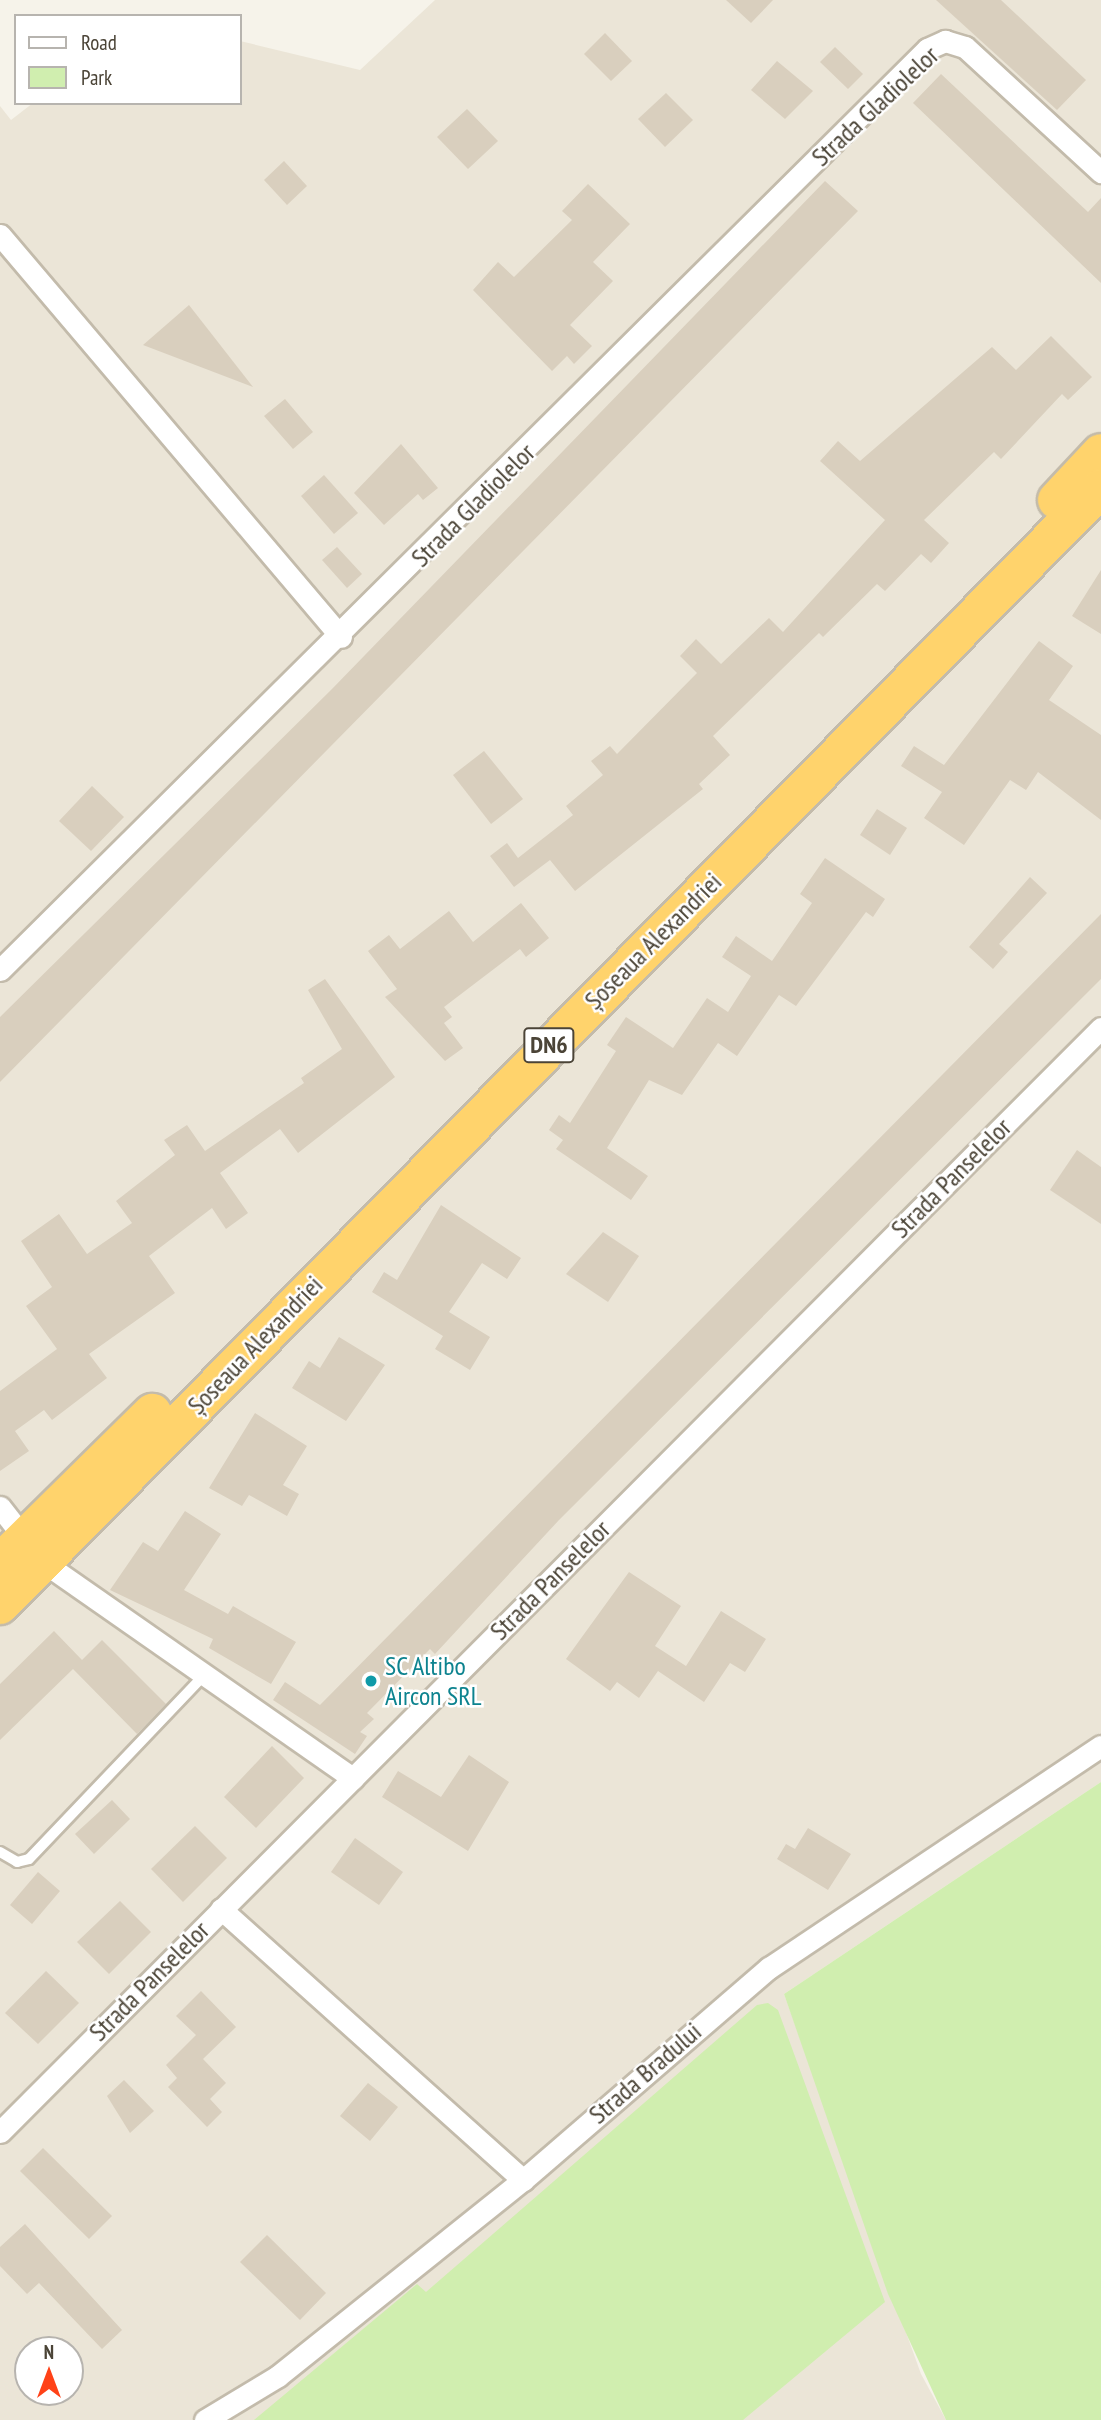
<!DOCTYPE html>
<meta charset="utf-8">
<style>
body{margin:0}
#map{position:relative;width:1101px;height:2420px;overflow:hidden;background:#f6f3ea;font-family:"PT Sans Narrow",sans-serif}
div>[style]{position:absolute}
.residential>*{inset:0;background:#ebe5d7}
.green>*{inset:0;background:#d0eeaf}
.building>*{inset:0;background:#d9cfbe}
.roads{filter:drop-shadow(2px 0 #c3bbab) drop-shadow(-2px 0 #c3bbab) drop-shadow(0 2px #c3bbab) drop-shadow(0 -2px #c3bbab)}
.lane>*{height:10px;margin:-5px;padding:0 5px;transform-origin:5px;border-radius:5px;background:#fff}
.street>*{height:21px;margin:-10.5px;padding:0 10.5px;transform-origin:10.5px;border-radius:10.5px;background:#fff}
.highway>*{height:38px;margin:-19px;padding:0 19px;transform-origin:19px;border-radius:19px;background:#ffd36c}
.dots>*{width:19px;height:19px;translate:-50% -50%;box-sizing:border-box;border:4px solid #fff;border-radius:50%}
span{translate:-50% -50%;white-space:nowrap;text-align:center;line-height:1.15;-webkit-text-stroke:5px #fff;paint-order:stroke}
.shield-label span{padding:2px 5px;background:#fff;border:2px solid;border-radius:5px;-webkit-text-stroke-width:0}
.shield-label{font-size:24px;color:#4b4437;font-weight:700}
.street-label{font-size:26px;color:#4b4437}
.culture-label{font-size:26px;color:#0d838f}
.left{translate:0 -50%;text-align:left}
.legend{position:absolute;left:14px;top:14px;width:228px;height:91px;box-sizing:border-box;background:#fff;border:2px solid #b7b4af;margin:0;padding:9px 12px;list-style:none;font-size:21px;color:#4b4437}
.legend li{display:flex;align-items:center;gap:14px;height:35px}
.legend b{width:35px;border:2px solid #b7b4af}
.north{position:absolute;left:14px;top:2336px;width:70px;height:70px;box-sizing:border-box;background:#fff;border:2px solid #b7b4af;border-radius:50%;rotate:0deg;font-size:19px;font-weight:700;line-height:28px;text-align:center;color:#4b4437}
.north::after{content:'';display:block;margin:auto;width:24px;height:32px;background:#ff4218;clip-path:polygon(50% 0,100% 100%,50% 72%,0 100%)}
</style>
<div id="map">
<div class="residential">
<i style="clip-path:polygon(evenodd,435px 0,1101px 0,1101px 1782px,784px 1994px,921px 2374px,946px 2420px,0 2420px,0 106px,11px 120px,33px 103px,240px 103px,240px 41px,360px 70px,435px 0,28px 2350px,70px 2350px,70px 2392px,28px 2392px,28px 2350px)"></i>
</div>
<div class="green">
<i style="clip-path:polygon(1101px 1782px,1101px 2420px,946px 2420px,888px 2294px,784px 1994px)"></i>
<i style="clip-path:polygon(768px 2003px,778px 2010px,885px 2302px,743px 2420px,254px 2420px,417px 2284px,426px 2292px,757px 2005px)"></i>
</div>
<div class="building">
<i style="clip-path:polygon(726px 0,773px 0,751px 23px)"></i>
<i style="clip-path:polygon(936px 0,1001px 0,1086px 80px,1057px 110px)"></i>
<i style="clip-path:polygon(605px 33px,632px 61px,611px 81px,584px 54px)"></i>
<i style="clip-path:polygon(835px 47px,863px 74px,848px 89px,820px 62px)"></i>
<i style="clip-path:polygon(777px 61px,813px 91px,785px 119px,751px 90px)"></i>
<i style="clip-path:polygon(941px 74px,1088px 212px,1101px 198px,1101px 283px,913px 103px)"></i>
<i style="clip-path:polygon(666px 93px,693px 120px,665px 147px,638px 119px)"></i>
<i style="clip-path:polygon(467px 109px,498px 141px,468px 169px,437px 137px)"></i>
<i style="clip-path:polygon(284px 161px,307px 186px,287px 205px,264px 180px)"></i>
<i style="clip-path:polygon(825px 181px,858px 211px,0 1082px,0 1017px,332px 689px)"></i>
<i style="clip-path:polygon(588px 184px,630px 224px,593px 262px,613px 281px,570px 325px,592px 346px,574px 364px,567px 356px,552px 371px,473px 290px,498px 262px,514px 277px,572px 220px,562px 211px)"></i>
<i style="clip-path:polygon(189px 305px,253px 387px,143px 345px)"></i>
<i style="clip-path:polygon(1051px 336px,1092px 377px,1068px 400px,1062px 394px,1001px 459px,994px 452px,924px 520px,949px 543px,931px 563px,921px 554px,885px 591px,877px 584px,823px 637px,819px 633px,713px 736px,730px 755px,699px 784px,703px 789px,575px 891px,550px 860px,514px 887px,490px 856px,507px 843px,518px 858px,573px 815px,566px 806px,603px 775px,591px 761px,610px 746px,617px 754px,697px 673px,680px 656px,696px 639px,721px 664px,769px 618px,783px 632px,885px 520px,820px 461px,838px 441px,860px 461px,992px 347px,1016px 370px)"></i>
<i style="clip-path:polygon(285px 399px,313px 432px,293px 449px,264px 416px)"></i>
<i style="clip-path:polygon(401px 444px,438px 488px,423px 500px,418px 494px,384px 525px,354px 493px)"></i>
<i style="clip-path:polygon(324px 475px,358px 513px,334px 534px,301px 496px)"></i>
<i style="clip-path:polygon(337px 547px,362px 574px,347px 588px,322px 560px)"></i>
<i style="clip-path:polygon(1101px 570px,1101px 634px,1072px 616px)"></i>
<i style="clip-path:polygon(1039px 641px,1073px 666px,1049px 700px,1101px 735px,1101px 820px,1038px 772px,1026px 790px,1010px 780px,964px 845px,924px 818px,942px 792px,901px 766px,914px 746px,944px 765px)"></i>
<i style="clip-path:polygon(484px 751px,523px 799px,491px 824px,453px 775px)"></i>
<i style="clip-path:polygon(92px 786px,124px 817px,91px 851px,59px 821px)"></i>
<i style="clip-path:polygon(877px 809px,907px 828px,890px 855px,860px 835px)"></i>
<i style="clip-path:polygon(825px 858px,885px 899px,873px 917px,866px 912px,796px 1006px,779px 995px,737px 1056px,718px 1043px,682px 1095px,649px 1080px,607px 1148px,648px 1176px,631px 1200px,556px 1149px,563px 1140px,549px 1130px,559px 1115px,570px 1123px,616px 1051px,607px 1045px,626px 1017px,673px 1048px,707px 998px,728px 1012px,751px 976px,722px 957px,736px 936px,772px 961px,812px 903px,800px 894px)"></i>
<i style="clip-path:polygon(1030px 877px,1047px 893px,999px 944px,1008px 952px,993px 969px,969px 947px)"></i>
<i style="clip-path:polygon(521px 903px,549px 938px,526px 957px,520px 949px,444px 1007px,452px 1017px,444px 1023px,463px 1048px,445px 1061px,385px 997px,397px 989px,368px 951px,389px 935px,400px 949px,449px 911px,473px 942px)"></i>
<i style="clip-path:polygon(1101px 914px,1101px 979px,559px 1520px,435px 1654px,430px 1649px,367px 1713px,374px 1719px,360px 1732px,367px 1736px,355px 1754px,273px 1700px,285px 1682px,320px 1705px)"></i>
<i style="clip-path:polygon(325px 979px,395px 1077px,298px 1153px,280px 1129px,220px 1173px,248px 1213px,226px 1229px,212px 1208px,149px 1256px,175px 1293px,89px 1354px,107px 1378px,52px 1420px,44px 1410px,15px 1431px,29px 1451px,0 1471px,0 1391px,57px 1349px,26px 1306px,52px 1287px,21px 1241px,59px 1214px,87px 1254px,132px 1223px,116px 1201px,175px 1155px,164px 1140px,187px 1125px,205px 1151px,304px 1083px,301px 1078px,342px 1049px,308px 990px)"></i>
<i style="clip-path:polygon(1077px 1150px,1101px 1167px,1101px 1224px,1050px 1190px)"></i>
<i style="clip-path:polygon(441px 1205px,521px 1258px,507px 1279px,482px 1263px,449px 1312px,490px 1337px,470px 1370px,435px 1349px,443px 1336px,372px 1292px,384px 1272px,397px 1280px)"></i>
<i style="clip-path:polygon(603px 1232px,639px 1256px,608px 1302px,566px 1274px)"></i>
<i style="clip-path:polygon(339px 1337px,385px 1365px,346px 1421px,292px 1388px,309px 1361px,320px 1368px)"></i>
<i style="clip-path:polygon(255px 1413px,307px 1446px,283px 1485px,299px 1494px,287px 1516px,249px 1495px,242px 1506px,209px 1488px)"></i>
<i style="clip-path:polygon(185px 1511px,221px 1534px,184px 1590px,228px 1614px,233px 1606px,296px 1642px,271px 1684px,209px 1648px,213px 1639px,110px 1590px,143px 1542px,158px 1551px)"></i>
<i style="clip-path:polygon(629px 1572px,681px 1606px,655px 1646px,686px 1666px,721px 1611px,766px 1639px,745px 1672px,730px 1663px,704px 1702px,658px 1671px,639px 1698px,617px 1682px,610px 1691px,566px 1659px)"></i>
<i style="clip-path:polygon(54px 1631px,82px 1660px,102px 1640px,166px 1704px,137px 1734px,73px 1669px,0 1740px,0 1684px)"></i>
<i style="clip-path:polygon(272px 1746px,304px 1778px,256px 1828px,224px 1797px)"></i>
<i style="clip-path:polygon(469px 1755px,509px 1782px,468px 1851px,382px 1797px,398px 1771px,441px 1797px)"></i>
<i style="clip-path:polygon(112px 1800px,130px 1819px,94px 1854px,75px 1834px)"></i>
<i style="clip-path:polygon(195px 1826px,227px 1858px,183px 1902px,151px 1869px)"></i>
<i style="clip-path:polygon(808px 1828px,851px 1854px,828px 1890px,777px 1859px,786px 1844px,795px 1849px)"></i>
<i style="clip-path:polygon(355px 1838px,403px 1872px,379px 1905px,331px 1872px)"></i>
<i style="clip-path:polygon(38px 1872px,60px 1891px,32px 1924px,10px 1905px)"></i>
<i style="clip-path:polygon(120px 1901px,151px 1932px,109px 1974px,77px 1942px)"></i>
<i style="clip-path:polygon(46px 1971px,79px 2003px,38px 2044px,5px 2013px)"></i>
<i style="clip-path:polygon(201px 1991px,236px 2027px,203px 2059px,226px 2083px,210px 2099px,222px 2112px,207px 2127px,168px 2087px,177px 2078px,166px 2065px,196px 2035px,176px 2016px)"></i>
<i style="clip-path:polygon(124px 2080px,154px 2111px,130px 2133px,107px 2096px)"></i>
<i style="clip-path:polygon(368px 2083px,398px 2107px,370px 2141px,340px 2116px)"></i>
<i style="clip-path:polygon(43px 2148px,112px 2216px,89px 2239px,20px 2171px)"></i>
<i style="clip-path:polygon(25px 2224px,122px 2330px,102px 2349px,39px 2283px,27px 2294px,0 2266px,0 2247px)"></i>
<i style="clip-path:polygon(267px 2235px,326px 2293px,300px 2320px,240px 2262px)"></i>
</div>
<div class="roads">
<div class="lane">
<i style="left:0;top:1852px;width:20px;rotate:30deg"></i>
<i style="left:17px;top:1862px;width:12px;rotate:-14deg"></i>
<i style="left:29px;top:1859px;width:255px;rotate:-46.4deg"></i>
</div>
<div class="street">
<i style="left:0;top:235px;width:527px;rotate:49.69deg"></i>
<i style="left:0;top:970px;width:1307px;rotate:-44.81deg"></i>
<i style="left:927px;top:49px;width:20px;rotate:-24deg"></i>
<i style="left:945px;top:41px;width:21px;rotate:17deg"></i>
<i style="left:965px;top:47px;width:185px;rotate:42.6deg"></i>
<i style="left:0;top:1507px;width:39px;rotate:52deg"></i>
<i style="left:43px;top:1562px;width:378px;rotate:34.9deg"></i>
<i style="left:221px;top:1909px;width:406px;rotate:41.9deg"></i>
<i style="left:0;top:2132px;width:1559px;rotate:-45.08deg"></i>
<i style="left:205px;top:2420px;width:85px;rotate:-31.1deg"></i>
<i style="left:278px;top:2376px;width:314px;rotate:-38.7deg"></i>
<i style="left:523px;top:2180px;width:325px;rotate:-40.8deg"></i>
<i style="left:769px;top:1968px;width:399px;rotate:-33.8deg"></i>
</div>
<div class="highway">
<i style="left:1057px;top:500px;width:64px;rotate:-46.9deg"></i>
<i style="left:0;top:1563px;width:214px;rotate:-44.6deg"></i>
<i style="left:0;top:1605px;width:1568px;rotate:-45.41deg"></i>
</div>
</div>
<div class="dots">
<i style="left:371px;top:1681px;background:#0f9aa8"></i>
</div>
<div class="shield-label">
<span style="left:549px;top:1045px">DN6</span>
</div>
<div class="street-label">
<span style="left:875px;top:106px;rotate:-43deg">Strada Gladiolelor</span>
<span style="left:473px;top:505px;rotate:-45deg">Strada Gladiolelor</span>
<span style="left:653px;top:941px;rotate:-45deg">Șoseaua Alexandriei</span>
<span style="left:951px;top:1178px;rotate:-45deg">Strada Panselelor</span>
<span style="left:255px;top:1345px;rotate:-46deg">Șoseaua Alexandriei</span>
<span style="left:550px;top:1580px;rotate:-45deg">Strada Panselelor</span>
<span style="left:149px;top:1981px;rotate:-45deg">Strada Panselelor</span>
<span style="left:645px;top:2073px;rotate:-41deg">Strada Bradului</span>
</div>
<div class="culture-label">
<span class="left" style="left:385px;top:1681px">SC Altibo<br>Aircon SRL</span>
</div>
<ul class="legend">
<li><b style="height:9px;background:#fff"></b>Road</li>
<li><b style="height:19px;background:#d0eeaf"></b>Park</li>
</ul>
<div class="north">N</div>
</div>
